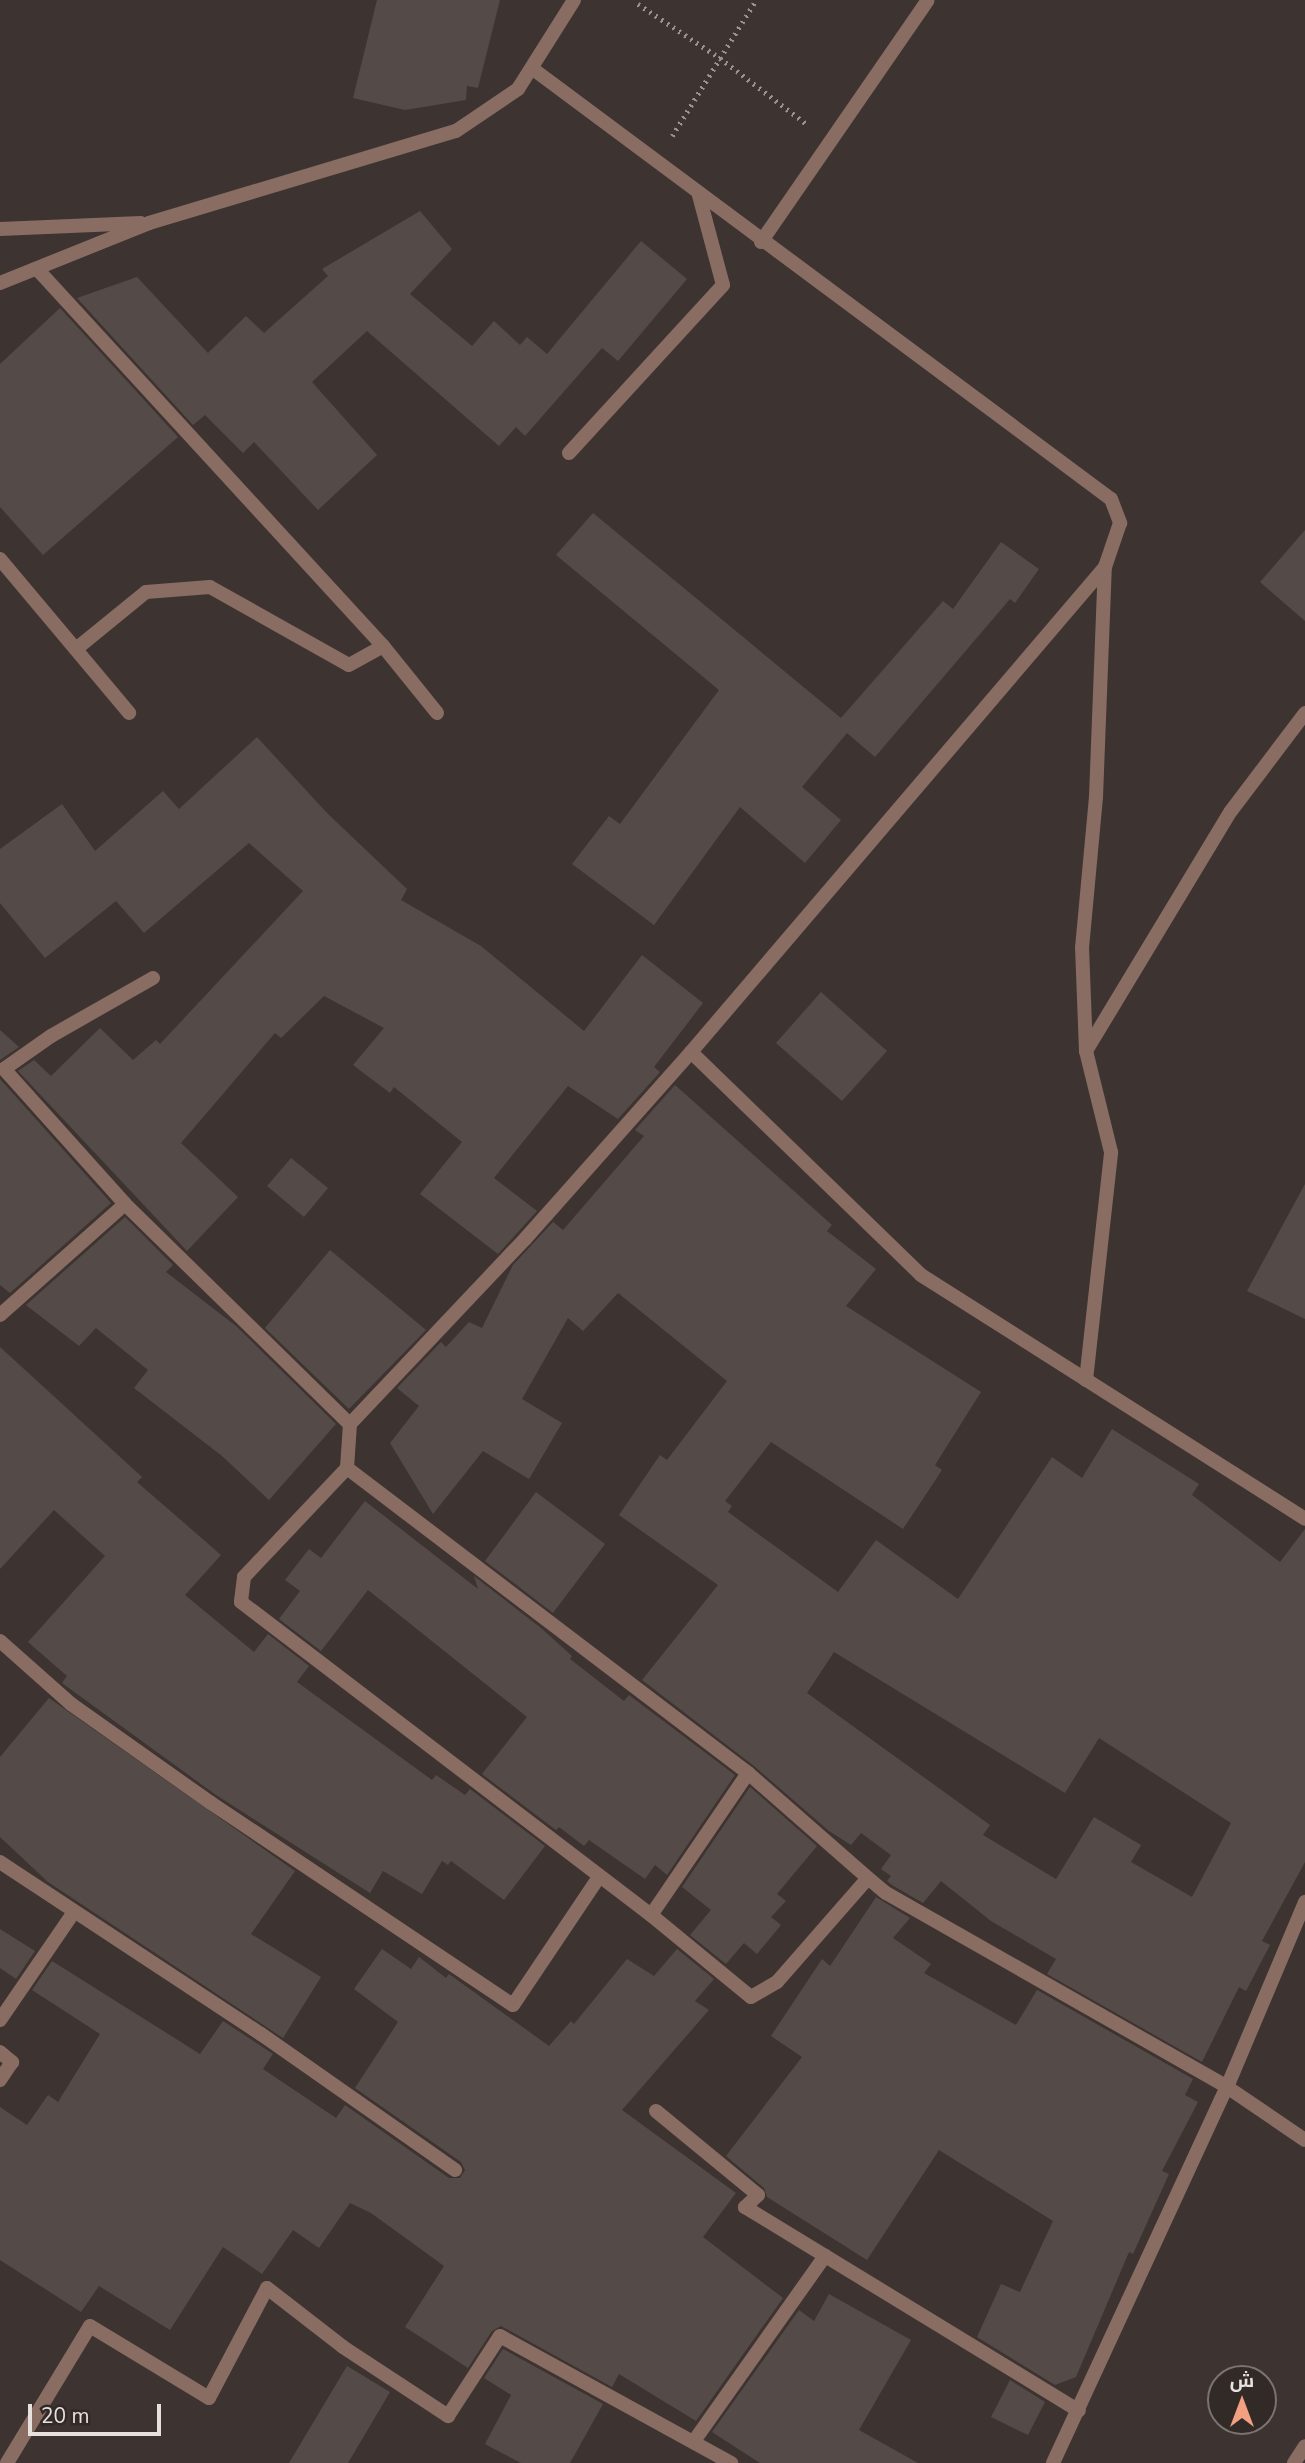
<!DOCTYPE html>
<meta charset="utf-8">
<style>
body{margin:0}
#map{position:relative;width:1305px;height:2463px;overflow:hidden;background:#3d3431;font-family:"Nunito Sans",Cairo,sans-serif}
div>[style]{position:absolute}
.building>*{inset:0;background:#544b48}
.path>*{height:4.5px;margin-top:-2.25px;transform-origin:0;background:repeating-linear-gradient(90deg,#99928f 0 2px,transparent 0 7px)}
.minor>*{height:14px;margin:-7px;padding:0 7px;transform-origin:7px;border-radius:7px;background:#896d63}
span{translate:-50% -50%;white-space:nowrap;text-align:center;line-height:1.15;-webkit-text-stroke:7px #322a27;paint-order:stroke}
.north{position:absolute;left:1207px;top:2365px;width:70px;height:70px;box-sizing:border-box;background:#322a27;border:2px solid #7a7370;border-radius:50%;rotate:0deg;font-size:19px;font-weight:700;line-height:28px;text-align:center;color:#e6e0de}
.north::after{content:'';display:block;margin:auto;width:24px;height:32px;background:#f2a081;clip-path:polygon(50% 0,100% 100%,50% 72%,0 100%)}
.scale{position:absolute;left:28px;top:2404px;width:133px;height:32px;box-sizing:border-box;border:4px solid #e6e0de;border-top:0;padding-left:9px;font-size:21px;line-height:24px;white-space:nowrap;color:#e6e0de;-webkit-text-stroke:5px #322a27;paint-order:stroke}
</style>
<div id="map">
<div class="building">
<i style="clip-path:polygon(377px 0,500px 0,478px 88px,467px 86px,466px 100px,405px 110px,353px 98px)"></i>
<i style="clip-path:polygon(420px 211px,452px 249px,410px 294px,472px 346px,494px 321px,520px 345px,527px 337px,547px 354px,641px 241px,687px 279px,618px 361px,602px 348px,525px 436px,516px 427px,499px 446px,367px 331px,312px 382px,377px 455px,318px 510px,254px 442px,243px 453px,205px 415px,193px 425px,77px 298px,137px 277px,208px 353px,246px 316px,264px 333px,328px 276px,322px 269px)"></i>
<i style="clip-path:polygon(60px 308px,178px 437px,43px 555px,0 507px,0 364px)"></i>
<i style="clip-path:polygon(593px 513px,841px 718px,943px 601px,953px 609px,1001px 542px,1039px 569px,1015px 603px,1010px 599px,875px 757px,847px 733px,802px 787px,841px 820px,805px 863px,740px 807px,654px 925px,572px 864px,609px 816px,620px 824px,719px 690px,556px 555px)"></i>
<i style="clip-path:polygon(1305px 530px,1305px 621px,1260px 582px)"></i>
<i style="clip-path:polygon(257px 737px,327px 813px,407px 889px,401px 900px,481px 946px,584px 1031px,642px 955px,703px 1003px,654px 1067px,660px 1072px,618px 1119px,568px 1086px,494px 1178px,537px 1211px,498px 1254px,420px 1194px,462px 1142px,394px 1087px,390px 1093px,353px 1065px,384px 1028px,324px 996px,281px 1038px,275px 1033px,181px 1143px,238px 1197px,187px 1251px,18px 1071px,34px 1060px,51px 1076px,100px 1028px,133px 1060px,156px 1040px,160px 1044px,303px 891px,249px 843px,144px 933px,116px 901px,45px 958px,0 903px,0 849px,62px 804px,95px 851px,163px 791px,179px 809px)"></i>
<i style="clip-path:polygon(821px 992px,887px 1051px,842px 1101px,776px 1043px)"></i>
<i style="clip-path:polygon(0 1030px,19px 1047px,0 1060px)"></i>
<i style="clip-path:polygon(0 1079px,111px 1203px,10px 1293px,0 1285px)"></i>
<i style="clip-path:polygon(evenodd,675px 1085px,832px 1225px,827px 1231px,876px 1269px,846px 1306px,981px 1392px,935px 1465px,942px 1470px,903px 1529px,771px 1442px,725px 1501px,732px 1506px,728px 1512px,838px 1592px,876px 1540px,958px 1599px,1052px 1457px,1082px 1478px,1112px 1429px,1199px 1484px,1192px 1495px,1280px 1562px,1305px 1529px,1305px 1862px,1262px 1941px,1270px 1945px,1246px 1991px,1239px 1987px,1202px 2062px,1047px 1974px,1056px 1959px,991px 1921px,941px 1881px,923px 1903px,892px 1885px,887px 1881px,891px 1876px,881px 1869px,891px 1855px,861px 1833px,851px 1845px,829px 1831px,754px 1766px,642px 1680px,718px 1585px,619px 1515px,660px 1455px,667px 1460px,727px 1381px,618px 1293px,583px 1331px,568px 1318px,522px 1399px,562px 1423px,529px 1479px,483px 1451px,433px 1514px,390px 1443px,419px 1406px,397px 1388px,441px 1342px,446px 1347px,469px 1322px,482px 1328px,513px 1265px,553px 1222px,563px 1230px,644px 1136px,635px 1130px,675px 1085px,834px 1652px,1065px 1793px,1099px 1738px,1231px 1823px,1192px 1897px,1131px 1862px,1141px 1845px,1094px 1817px,1056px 1879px,983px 1835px,990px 1825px,807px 1693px,834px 1652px)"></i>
<i style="clip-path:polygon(291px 1158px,328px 1188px,304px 1217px,267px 1186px)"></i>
<i style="clip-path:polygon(1305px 1184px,1305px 1319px,1247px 1291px)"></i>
<i style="clip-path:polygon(125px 1217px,173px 1265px,166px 1272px,236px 1326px,336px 1424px,269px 1500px,222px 1456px,134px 1388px,148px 1370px,96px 1328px,79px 1346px,26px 1305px)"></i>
<i style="clip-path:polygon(330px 1250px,426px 1330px,349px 1409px,265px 1328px)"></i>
<i style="clip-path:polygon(0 1347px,142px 1477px,137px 1482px,221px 1555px,185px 1595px,254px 1652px,268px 1634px,309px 1666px,297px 1682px,432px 1780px,436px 1775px,465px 1795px,470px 1789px,545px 1846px,504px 1900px,451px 1861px,448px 1865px,442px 1861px,422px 1894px,383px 1871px,370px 1893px,216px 1795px,62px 1683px,67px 1676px,28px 1642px,105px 1556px,54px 1510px,0 1569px)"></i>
<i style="clip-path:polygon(536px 1492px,605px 1544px,553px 1613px,485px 1561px)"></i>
<i style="clip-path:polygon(365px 1501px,478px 1589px,474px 1576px,541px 1628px,572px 1656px,570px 1659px,624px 1701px,629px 1695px,735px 1775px,667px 1875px,655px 1865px,645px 1879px,589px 1840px,584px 1846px,559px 1827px,556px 1830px,482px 1774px,527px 1717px,368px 1590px,321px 1651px,279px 1619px,300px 1591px,285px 1580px,309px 1549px,321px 1558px)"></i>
<i style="clip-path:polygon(49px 1698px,295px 1871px,251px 1934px,321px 1977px,283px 2038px,48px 1882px,0 1837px,0 1757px)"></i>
<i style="clip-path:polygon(750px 1787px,817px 1846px,777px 1894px,786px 1901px,771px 1917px,781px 1925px,757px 1954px,744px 1943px,726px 1964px,690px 1935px,711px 1910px,682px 1887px)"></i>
<i style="clip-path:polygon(876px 1897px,910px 1918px,893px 1938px,931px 1964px,924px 1973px,1016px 2025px,1037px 1990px,1193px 2079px,1185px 2095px,1198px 2102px,1162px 2171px,1169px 2174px,1133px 2254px,1129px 2252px,1076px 2377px,1055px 2385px,977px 2337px,1001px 2284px,1020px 2292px,1053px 2221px,939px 2150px,867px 2260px,767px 2197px,764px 2188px,726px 2156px,802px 2057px,771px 2036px,822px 1959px,830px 1966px)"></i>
<i style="clip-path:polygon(0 1929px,35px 1951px,16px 1979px,0 1968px)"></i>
<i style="clip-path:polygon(382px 1949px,411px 1969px,419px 1957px,446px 1978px,449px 1974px,549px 2046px,571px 2021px,574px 2024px,627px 1959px,654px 1976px,677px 1949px,714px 1979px,695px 2001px,709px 2010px,622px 2110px,736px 2193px,703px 2237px,783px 2298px,696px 2421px,619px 2374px,612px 2387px,501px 2326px,492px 2331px,468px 2368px,405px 2327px,444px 2266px,371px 2213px,350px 2203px,319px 2248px,293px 2230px,262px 2274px,223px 2247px,170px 2330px,99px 2286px,81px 2312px,0 2260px,0 2107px,27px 2125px,48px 2095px,58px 2102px,100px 2034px,32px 1990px,52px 1961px,200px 2054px,223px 2021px,273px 2054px,263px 2069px,336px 2118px,345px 2105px,449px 2178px,460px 2178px,465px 2170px,461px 2162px,355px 2088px,398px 2022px,354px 1989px)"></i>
<i style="clip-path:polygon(829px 2294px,911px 2340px,859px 2430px,918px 2463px,760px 2463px,712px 2432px,799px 2310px,814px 2321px)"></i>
<i style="clip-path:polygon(503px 2349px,603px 2404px,570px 2463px,521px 2463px,485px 2444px,511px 2395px,484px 2378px)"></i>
<i style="clip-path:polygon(347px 2366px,390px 2392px,348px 2463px,289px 2463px)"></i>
<i style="clip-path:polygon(1010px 2380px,1045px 2402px,1028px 2435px,991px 2417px)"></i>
</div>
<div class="path">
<i style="left:638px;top:4px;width:98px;rotate:33.4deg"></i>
<i style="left:720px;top:58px;width:111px;rotate:37.3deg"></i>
<i style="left:672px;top:136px;width:160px;rotate:-58.3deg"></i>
</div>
<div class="minor">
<i style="left:533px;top:69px;width:720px;rotate:36.65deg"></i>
<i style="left:1111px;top:499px;width:26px;rotate:69deg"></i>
<i style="left:1120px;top:523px;width:46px;rotate:108.8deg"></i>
<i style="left:1105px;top:567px;width:638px;rotate:130.48deg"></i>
<i style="left:691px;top:1052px;width:320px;rotate:44.1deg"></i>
<i style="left:921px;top:1275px;width:455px;rotate:32.4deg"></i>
<i style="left:0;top:229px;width:141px;rotate:-2.4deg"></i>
<i style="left:761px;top:242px;width:293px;rotate:-55.4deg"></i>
<i style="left:38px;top:270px;width:510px;rotate:47.46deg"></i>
<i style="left:383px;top:646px;width:86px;rotate:51.1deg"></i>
<i style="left:0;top:283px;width:161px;rotate:-21.9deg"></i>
<i style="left:149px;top:223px;width:320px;rotate:-16.7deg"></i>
<i style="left:456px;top:131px;width:75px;rotate:-34.1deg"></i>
<i style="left:518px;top:89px;width:105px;rotate:-57.8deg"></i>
<i style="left:569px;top:453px;width:228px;rotate:-47.5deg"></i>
<i style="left:723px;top:285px;width:96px;rotate:-105deg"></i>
<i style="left:0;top:559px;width:201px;rotate:50deg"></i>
<i style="left:76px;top:649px;width:90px;rotate:-39.2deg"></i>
<i style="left:146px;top:592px;width:64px;rotate:-4.5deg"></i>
<i style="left:210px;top:587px;width:159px;rotate:29.3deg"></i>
<i style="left:349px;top:665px;width:39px;rotate:-29deg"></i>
<i style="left:153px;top:978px;width:117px;rotate:150.4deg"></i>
<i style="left:51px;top:1036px;width:57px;rotate:144.9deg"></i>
<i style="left:4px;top:1069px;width:181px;rotate:48.1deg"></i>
<i style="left:125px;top:1204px;width:315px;rotate:44.4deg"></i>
<i style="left:350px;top:1424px;width:44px;rotate:93.9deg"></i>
<i style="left:347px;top:1468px;width:504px;rotate:37.26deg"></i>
<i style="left:748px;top:1773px;width:172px;rotate:124.3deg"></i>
<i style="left:1086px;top:1051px;width:280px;rotate:-58.9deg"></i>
<i style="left:1231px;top:811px;width:123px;rotate:-52.9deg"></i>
<i style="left:0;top:1315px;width:167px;rotate:-41.6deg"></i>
<i style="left:1086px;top:1380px;width:229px;rotate:-83.7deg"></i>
<i style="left:1111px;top:1152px;width:104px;rotate:-103.9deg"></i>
<i style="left:1086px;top:1051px;width:103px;rotate:-92.2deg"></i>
<i style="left:1082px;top:948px;width:152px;rotate:-84.7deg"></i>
<i style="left:1096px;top:797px;width:230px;rotate:-87.8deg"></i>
<i style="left:350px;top:1424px;width:255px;rotate:-46.6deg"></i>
<i style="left:525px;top:1239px;width:250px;rotate:-48.4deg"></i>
<i style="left:347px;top:1468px;width:150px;rotate:133.4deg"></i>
<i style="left:244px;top:1577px;width:25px;rotate:97deg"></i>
<i style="left:241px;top:1602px;width:516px;rotate:37.36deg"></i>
<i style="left:651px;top:1915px;width:129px;rotate:39.4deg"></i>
<i style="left:751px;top:1997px;width:30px;rotate:-30deg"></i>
<i style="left:777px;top:1982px;width:138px;rotate:-48.8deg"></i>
<i style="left:868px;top:1878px;width:23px;rotate:40deg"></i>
<i style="left:886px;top:1893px;width:392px;rotate:29.6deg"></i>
<i style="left:1227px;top:2087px;width:94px;rotate:34.2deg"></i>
<i style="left:0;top:1641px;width:95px;rotate:41.6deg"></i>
<i style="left:71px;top:1704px;width:171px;rotate:35.3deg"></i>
<i style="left:211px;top:1803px;width:363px;rotate:33.8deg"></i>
<i style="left:513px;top:2005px;width:154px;rotate:-56.1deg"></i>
<i style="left:748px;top:1773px;width:159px;rotate:41.2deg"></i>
<i style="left:0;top:1862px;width:313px;rotate:33.4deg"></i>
<i style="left:261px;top:2034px;width:237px;rotate:35deg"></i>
<i style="left:0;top:2020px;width:131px;rotate:-55.6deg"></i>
<i style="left:0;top:2052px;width:16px;rotate:40deg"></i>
<i style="left:12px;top:2062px;width:22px;rotate:124deg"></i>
<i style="left:656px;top:2111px;width:132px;rotate:39.5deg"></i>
<i style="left:758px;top:2195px;width:18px;rotate:137deg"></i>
<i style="left:745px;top:2207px;width:391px;rotate:31.4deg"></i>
<i style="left:694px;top:2441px;width:227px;rotate:-54.7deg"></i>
<i style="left:7px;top:2463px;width:160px;rotate:-58.8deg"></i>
<i style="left:90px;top:2326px;width:139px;rotate:31.2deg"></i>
<i style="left:209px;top:2398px;width:124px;rotate:-62.2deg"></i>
<i style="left:267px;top:2288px;width:96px;rotate:37.8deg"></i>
<i style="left:343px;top:2347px;width:126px;rotate:33.3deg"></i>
<i style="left:448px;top:2416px;width:95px;rotate:-57deg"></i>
<i style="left:500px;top:2336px;width:264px;rotate:28.8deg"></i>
<i style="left:1053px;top:2463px;width:414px;rotate:-65.2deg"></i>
<i style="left:1227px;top:2087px;width:201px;rotate:-67.1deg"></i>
<i style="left:1294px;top:2463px;width:20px;rotate:-57deg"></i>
</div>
<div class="north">ش</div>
<div class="scale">20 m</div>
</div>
